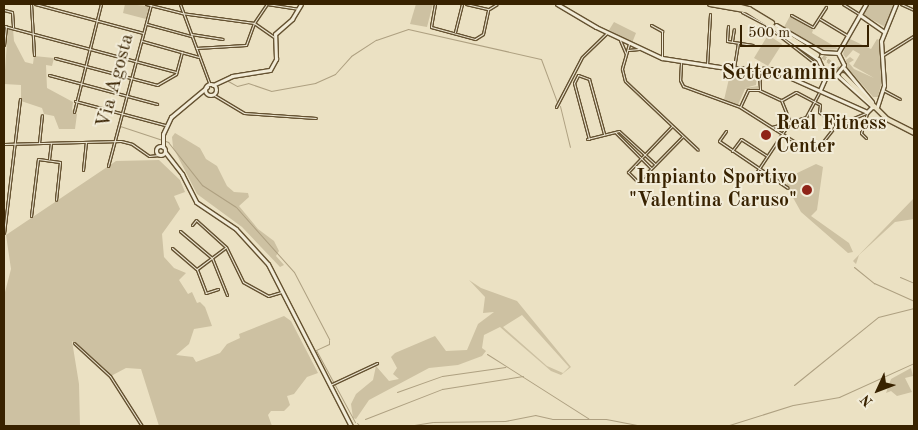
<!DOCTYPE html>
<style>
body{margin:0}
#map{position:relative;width:918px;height:430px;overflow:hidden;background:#ebe1c3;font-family:"Old Standard TT",serif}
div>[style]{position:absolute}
.green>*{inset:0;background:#cdc1a2}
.stream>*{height:1px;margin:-0.5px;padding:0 0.5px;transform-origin:0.5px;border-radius:0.5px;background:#aea081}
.primary-tunnel>*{height:4px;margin-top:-2px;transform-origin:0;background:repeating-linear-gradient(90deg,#c7bb9c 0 4px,transparent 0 6px)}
.roads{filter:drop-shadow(1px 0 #655231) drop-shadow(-1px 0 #655231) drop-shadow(0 1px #655231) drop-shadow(0 -1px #655231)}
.street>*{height:1px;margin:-0.5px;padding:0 0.5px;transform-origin:0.5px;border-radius:0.5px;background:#f2ecd8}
.secondary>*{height:3px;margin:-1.5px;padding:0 1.5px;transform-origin:1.5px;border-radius:1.5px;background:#f2ecd8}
.secondary>.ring{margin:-1.5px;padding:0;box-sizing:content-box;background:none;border:3px solid #f2ecd8;border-radius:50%}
.primary>*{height:4px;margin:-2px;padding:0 2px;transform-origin:2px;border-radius:2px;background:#ebe1c3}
.dots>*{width:14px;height:14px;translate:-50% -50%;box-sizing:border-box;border:2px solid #f2ecd8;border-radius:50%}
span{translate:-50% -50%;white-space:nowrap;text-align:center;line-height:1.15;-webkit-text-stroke:4px #f2ecd8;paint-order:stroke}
.street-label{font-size:20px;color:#382200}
.poi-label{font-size:20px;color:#382200;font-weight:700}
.left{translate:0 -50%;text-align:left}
.right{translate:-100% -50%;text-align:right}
.quarter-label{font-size:22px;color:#382200;font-weight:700}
.frame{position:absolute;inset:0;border:5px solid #382200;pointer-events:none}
.north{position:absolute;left:853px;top:365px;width:50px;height:50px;-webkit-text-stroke:4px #f2ecd8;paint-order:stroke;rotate:227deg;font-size:14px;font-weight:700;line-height:20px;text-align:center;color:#382200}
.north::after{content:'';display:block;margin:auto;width:18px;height:22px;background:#382200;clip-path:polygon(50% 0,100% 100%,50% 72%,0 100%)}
.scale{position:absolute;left:740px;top:25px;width:129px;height:22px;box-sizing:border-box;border:2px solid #382200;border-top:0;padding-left:6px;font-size:15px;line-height:18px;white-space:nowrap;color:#382200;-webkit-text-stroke:4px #f2ecd8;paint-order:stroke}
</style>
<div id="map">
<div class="green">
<i style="clip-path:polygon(125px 4px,149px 6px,146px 19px,123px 13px)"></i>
<i style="clip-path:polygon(416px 4px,433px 4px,427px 27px,410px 24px)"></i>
<i style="clip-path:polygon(868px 4px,894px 4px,885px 27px,862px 14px)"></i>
<i style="clip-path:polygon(790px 16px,813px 30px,812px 33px,839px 49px,822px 50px,784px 27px)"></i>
<i style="clip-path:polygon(614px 22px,636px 33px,632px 43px,609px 30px)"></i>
<i style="clip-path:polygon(8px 28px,13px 29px,14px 41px,25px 62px,33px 64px,34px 56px,54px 58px,52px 66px,46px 65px,47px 88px,73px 102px,72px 110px,77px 114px,75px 129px,59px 129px,54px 116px,44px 114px,42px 108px,21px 101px,21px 85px,4px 84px)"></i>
<i style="clip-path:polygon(768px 35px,782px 44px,768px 66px,754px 58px)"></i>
<i style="clip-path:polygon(848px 38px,871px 49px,877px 39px,881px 41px,882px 81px,878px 97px,873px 97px,847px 67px,846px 60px,850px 57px,854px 60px,849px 63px,854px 69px,874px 78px,853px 66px,860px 54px,853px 50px,846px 58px,843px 54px)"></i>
<i style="clip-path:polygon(758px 69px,756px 85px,745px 88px,758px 86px,758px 89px,745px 89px,738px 105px,724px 100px,731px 70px)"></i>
<i style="clip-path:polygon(175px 133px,200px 148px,206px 159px,217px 166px,227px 186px,234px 192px,248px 193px,249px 197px,239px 206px,258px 229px,274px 241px,279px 251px,276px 256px,284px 265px,280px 267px,242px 227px,197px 194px,173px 147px,172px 137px)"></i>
<i style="clip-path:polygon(159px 160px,180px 180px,185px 192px,174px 196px,180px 209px,162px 234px,164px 257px,174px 268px,186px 273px,179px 280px,188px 294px,192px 292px,197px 303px,200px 302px,205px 307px,212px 326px,194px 329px,189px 344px,176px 355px,193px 357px,196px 362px,220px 353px,227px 344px,240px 338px,239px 334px,284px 316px,291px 321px,318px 373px,307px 377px,294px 394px,287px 396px,290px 405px,284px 411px,271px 411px,268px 415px,272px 426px,159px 426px,141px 369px,126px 368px,111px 376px,72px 341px,79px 384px,80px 426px,4px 426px,4px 296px,11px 269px,6px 235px,116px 161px)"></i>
<i style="clip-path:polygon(816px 164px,823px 167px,817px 210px,811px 216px,849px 243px,853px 252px,848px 253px,801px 212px,786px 185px,793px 175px)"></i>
<i style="clip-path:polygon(914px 198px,914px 219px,895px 222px,859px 255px,856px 264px,853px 261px)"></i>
<i style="clip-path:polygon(evenodd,469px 280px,481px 288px,517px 301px,571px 367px,561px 375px,551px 371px,500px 327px,484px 335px,482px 348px,486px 351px,482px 356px,458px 365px,429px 368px,369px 400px,356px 419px,353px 418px,351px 404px,356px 394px,373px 380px,376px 366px,389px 381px,399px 379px,393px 374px,397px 368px,391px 357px,395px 353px,435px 336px,446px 351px,467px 350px,478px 324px,494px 312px,483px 313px,485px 297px,469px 280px,522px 315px,569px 367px,563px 373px,547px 366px,503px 327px,522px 315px)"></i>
<i style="clip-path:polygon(911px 368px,913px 376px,905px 378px,912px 392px,897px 396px,891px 391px,886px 393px,891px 379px)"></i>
</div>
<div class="stream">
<i style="left:228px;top:81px;width:10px;rotate:29deg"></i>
<i style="left:237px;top:86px;width:11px;rotate:-15deg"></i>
<i style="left:248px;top:83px;width:24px;rotate:19deg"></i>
<i style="left:271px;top:91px;width:45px;rotate:-10.3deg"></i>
<i style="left:315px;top:83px;width:22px;rotate:-24deg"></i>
<i style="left:335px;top:74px;width:24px;rotate:-48deg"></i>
<i style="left:351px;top:56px;width:30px;rotate:-33deg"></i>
<i style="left:376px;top:40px;width:34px;rotate:-19deg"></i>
<i style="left:408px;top:29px;width:136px;rotate:12.7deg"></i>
<i style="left:541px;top:59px;width:46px;rotate:69.6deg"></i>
<i style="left:560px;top:106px;width:42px;rotate:76.3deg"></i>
<i style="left:120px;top:126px;width:51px;rotate:18.4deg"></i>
<i style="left:168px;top:142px;width:55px;rotate:51.7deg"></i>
<i style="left:202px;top:185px;width:40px;rotate:32.9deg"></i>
<i style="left:236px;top:207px;width:87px;rotate:48.3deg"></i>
<i style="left:294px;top:272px;width:76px;rotate:62.4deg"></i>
<i style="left:854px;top:267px;width:26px;rotate:39deg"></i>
<i style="left:874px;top:283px;width:44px;rotate:24.2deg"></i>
<i style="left:900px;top:277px;width:15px;rotate:23deg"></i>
<i style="left:329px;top:340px;width:4px;rotate:90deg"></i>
<i style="left:329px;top:344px;width:14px;rotate:155deg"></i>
<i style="left:316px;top:350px;width:82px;rotate:61.6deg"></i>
<i style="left:487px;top:354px;width:120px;rotate:32.4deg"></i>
<i style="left:794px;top:385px;width:108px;rotate:-39deg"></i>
<i style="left:878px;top:317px;width:37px;rotate:-14deg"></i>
<i style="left:397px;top:392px;width:48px;rotate:-19.6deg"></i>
<i style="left:442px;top:376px;width:64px;rotate:-8.1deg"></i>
<i style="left:365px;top:419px;width:83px;rotate:-21.3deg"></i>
<i style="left:442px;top:389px;width:82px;rotate:-9.1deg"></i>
<i style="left:357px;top:423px;width:4px;rotate:45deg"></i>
<i style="left:408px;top:426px;width:25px;rotate:-9deg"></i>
<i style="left:433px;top:422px;width:72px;rotate:-0.8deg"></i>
<i style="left:505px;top:421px;width:31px;rotate:-11deg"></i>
<i style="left:535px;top:415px;width:17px;rotate:13deg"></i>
<i style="left:552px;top:419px;width:54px"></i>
<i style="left:606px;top:419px;width:38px;rotate:11deg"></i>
<i style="left:726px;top:426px;width:70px;rotate:-17.4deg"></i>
<i style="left:793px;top:405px;width:47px;rotate:-9.9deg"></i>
<i style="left:839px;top:397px;width:82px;rotate:-24.4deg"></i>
</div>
<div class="primary-tunnel">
<i style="left:818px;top:53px;width:33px;rotate:38deg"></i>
</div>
<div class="roads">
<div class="street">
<i style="left:31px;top:4px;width:51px;rotate:86.6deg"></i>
<i style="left:35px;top:4px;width:112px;rotate:15deg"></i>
<i style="left:146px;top:4px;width:36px;rotate:14deg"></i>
<i style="left:181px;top:13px;width:74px;rotate:7.8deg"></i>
<i style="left:254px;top:23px;width:24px;rotate:35deg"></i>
<i style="left:180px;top:4px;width:86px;rotate:69.7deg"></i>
<i style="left:267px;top:4px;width:31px;rotate:9deg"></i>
<i style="left:435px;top:4px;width:23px;rotate:100deg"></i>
<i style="left:431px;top:27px;width:46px;rotate:15.3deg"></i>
<i style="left:475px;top:39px;width:9px;rotate:-32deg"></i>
<i style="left:483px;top:34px;width:25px;rotate:-78deg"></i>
<i style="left:466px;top:4px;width:23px;rotate:13deg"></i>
<i style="left:843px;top:4px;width:19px;rotate:32deg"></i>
<i style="left:901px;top:4px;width:14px;rotate:25deg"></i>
<i style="left:489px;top:9px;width:9px;rotate:-32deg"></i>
<i style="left:4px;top:10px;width:8px;rotate:14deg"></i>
<i style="left:12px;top:12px;width:15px;rotate:86deg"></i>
<i style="left:742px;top:12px;width:27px;rotate:28deg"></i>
<i style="left:766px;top:25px;width:68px;rotate:37.9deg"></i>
<i style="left:791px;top:15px;width:25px;rotate:29deg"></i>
<i style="left:813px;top:27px;width:24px;rotate:-57deg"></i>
<i style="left:820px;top:19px;width:31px;rotate:31deg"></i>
<i style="left:147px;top:24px;width:46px;rotate:15.3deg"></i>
<i style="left:651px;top:25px;width:13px;rotate:29deg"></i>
<i style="left:662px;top:31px;width:27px;rotate:90deg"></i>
<i style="left:4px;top:26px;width:178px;rotate:15deg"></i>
<i style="left:728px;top:26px;width:15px;rotate:94deg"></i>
<i style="left:727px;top:41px;width:26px;rotate:9deg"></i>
<i style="left:455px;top:32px;width:29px;rotate:-76deg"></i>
<i style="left:191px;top:34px;width:32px;rotate:9deg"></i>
<i style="left:620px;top:40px;width:15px;rotate:67deg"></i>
<i style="left:142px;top:41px;width:59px;rotate:15.7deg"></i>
<i style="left:732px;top:41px;width:12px;rotate:-81deg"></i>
<i style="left:629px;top:44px;width:26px;rotate:106deg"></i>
<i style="left:622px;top:69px;width:12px;rotate:76deg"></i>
<i style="left:625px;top:81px;width:100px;rotate:43.4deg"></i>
<i style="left:4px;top:45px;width:19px;rotate:-84deg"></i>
<i style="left:196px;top:48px;width:50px;rotate:-3.4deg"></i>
<i style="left:246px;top:45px;width:23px;rotate:-70deg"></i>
<i style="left:254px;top:23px;width:23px;rotate:-56deg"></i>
<i style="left:628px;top:50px;width:11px;rotate:-5deg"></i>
<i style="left:883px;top:55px;width:36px;rotate:-32deg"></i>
<i style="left:55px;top:58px;width:106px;rotate:14.8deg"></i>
<i style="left:157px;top:85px;width:22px;rotate:-30deg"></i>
<i style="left:176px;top:74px;width:23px;rotate:-75deg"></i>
<i style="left:681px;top:63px;width:17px;rotate:93deg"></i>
<i style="left:680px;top:80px;width:7px;rotate:63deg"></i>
<i style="left:683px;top:86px;width:61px;rotate:20.2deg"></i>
<i style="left:740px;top:107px;width:78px;rotate:32.5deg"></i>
<i style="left:806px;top:149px;width:12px;rotate:-5deg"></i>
<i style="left:818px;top:148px;width:28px;rotate:-52deg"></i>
<i style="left:835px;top:126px;width:34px;rotate:-23deg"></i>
<i style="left:707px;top:65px;width:51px;rotate:-86.6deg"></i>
<i style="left:734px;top:68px;width:25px;rotate:-81deg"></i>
<i style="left:759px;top:70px;width:20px;rotate:87deg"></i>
<i style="left:49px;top:75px;width:112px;rotate:15deg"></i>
<i style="left:883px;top:90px;width:19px;rotate:28deg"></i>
<i style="left:214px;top:95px;width:35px;rotate:31deg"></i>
<i style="left:244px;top:113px;width:72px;rotate:4deg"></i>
<i style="left:782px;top:100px;width:16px;rotate:-30deg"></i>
<i style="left:796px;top:92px;width:27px;rotate:28deg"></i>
<i style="left:820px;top:105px;width:7px;rotate:98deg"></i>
<i style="left:819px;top:112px;width:22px;rotate:34deg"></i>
<i style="left:75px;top:101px;width:93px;rotate:14.9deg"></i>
<i style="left:556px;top:107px;width:56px;rotate:-62.5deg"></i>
<i style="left:582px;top:57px;width:35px;rotate:-44deg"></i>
<i style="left:740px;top:107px;width:19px;rotate:-65deg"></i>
<i style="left:748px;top:90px;width:11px"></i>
<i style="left:759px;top:90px;width:23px;rotate:25deg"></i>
<i style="left:74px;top:112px;width:111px;rotate:-76deg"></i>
<i style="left:672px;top:126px;width:64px;rotate:133.7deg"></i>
<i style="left:628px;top:172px;width:14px;rotate:45deg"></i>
<i style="left:638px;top:182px;width:64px;rotate:-45.6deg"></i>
<i style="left:772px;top:127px;width:35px;rotate:-16deg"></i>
<i style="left:806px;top:117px;width:27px;rotate:-62deg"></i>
<i style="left:726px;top:131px;width:12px;rotate:125deg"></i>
<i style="left:719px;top:141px;width:83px;rotate:34.3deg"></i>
<i style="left:615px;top:132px;width:51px;rotate:45deg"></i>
<i style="left:866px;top:138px;width:7px;rotate:-135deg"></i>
<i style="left:861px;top:133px;width:21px;rotate:-73deg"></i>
<i style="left:587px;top:139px;width:33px;rotate:-14deg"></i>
<i style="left:619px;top:131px;width:49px;rotate:42.5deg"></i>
<i style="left:589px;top:139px;width:58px;rotate:-105deg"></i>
<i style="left:574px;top:83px;width:9px;rotate:-63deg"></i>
<i style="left:578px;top:75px;width:12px;rotate:20deg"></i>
<i style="left:589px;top:79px;width:57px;rotate:74.7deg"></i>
<i style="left:39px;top:143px;width:28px;rotate:-84deg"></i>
<i style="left:4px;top:144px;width:117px;rotate:-1.5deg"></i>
<i style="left:121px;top:141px;width:11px;rotate:15deg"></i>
<i style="left:132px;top:144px;width:21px;rotate:35deg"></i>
<i style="left:149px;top:156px;width:10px;rotate:-6deg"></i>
<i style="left:732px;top:151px;width:15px;rotate:-53deg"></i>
<i style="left:741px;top:139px;width:31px;rotate:33deg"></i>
<i style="left:49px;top:159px;width:16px;rotate:-83deg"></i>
<i style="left:108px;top:166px;width:168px;rotate:-75.1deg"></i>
<i style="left:83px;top:170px;width:28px;rotate:-84deg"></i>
<i style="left:752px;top:179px;width:69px;rotate:-56.3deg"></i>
<i style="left:790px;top:122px;width:24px;rotate:-112deg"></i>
<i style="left:31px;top:216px;width:57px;rotate:-83deg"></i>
<i style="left:38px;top:159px;width:22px;rotate:8deg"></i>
<i style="left:60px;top:162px;width:38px;rotate:96deg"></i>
<i style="left:192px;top:225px;width:6px;rotate:-51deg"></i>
<i style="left:196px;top:220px;width:40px;rotate:42deg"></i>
<i style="left:180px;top:231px;width:42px;rotate:40.2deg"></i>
<i style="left:212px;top:258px;width:40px;rotate:68deg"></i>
<i style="left:4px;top:233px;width:135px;rotate:-83.2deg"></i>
<i style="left:172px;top:248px;width:32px;rotate:41deg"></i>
<i style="left:218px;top:289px;width:13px;rotate:162deg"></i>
<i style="left:206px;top:293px;width:26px;rotate:-111deg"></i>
<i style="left:197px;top:269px;width:36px;rotate:-37deg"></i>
<i style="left:226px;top:247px;width:39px;rotate:64deg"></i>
<i style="left:243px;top:282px;width:29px;rotate:29deg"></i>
<i style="left:268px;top:296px;width:14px;rotate:-17deg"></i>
<i style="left:74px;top:343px;width:49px;rotate:42.5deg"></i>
<i style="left:110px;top:376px;width:59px;rotate:57.4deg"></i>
<i style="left:330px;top:385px;width:52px;rotate:-25.1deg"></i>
</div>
<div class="secondary">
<i style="left:557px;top:4px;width:45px;rotate:30.5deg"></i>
<i style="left:596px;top:27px;width:73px;rotate:25.2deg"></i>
<i style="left:662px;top:58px;width:65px;rotate:8.9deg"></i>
<i style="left:726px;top:68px;width:45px;rotate:1.3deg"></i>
<i style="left:771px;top:69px;width:105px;rotate:24.1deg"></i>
<i style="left:867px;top:112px;width:7px;rotate:-45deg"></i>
<i style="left:860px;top:15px;width:29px;rotate:35deg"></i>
<i style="left:776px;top:25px;width:53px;rotate:30.4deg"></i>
<i style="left:822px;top:52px;width:16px;rotate:4deg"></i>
<i style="left:838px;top:53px;width:13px;rotate:63deg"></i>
<i style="left:844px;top:65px;width:13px;rotate:129deg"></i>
<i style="left:777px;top:31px;width:50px;rotate:34.3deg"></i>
<i style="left:818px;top:59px;width:14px;rotate:65deg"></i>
<i style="left:824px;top:72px;width:15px;rotate:16deg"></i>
<i style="left:838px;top:76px;width:47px;rotate:41.5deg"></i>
<i style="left:838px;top:53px;width:56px;rotate:-60.3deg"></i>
<i style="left:844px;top:68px;width:44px;rotate:50.5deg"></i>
<i class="ring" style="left:205.5px;top:84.5px;width:8px;height:8px"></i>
<i style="left:213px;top:85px;width:21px;rotate:-25deg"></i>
<i style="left:232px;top:76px;width:38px;rotate:-9deg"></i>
<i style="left:270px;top:70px;width:13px;rotate:-61deg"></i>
<i style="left:276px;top:59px;width:25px;rotate:-92deg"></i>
<i style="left:275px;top:34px;width:23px;rotate:-41deg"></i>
<i style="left:292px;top:19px;width:17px;rotate:-59deg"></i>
<i style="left:820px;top:90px;width:17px;rotate:-66deg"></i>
<i style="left:877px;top:107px;width:23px;rotate:-72deg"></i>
<i style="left:884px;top:85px;width:44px;rotate:-93.9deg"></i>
<i style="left:881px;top:41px;width:40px;rotate:-68deg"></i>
<i class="ring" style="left:156.5px;top:146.5px;width:6px;height:6px"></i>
<i style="left:163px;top:147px;width:13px;rotate:-90deg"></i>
<i style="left:163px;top:134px;width:19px;rotate:-65deg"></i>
<i style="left:171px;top:117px;width:47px;rotate:-39.8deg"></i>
<i style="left:165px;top:152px;width:28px;rotate:52deg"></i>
<i style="left:182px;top:174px;width:31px;rotate:63deg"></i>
<i style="left:196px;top:202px;width:48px;rotate:34deg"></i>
<i style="left:236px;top:229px;width:47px;rotate:47.6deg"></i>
<i style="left:268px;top:264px;width:182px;rotate:62.9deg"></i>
</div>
<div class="primary">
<i style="left:710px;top:4px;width:39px;rotate:10deg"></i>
<i style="left:748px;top:11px;width:82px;rotate:32.5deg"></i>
<i style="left:729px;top:4px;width:21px;rotate:14deg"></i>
<i style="left:749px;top:9px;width:27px;rotate:31deg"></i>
<i style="left:843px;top:75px;width:62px;rotate:45deg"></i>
<i style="left:887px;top:119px;width:30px;rotate:27deg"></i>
</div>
</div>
<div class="dots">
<i style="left:766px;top:135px;background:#8f2418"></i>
<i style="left:807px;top:190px;background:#8f2418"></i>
</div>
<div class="street-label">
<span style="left:116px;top:81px;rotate:-75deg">Via Agosta</span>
</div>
<div class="poi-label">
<span class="left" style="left:776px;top:136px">Real Fitness<br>Center</span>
<span class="right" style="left:797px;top:190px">Impianto Sportivo<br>"Valentina Caruso"</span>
</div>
<div class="quarter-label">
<span style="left:779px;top:74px">Settecamini</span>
</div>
<div class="frame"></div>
<div class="north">N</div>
<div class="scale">500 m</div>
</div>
